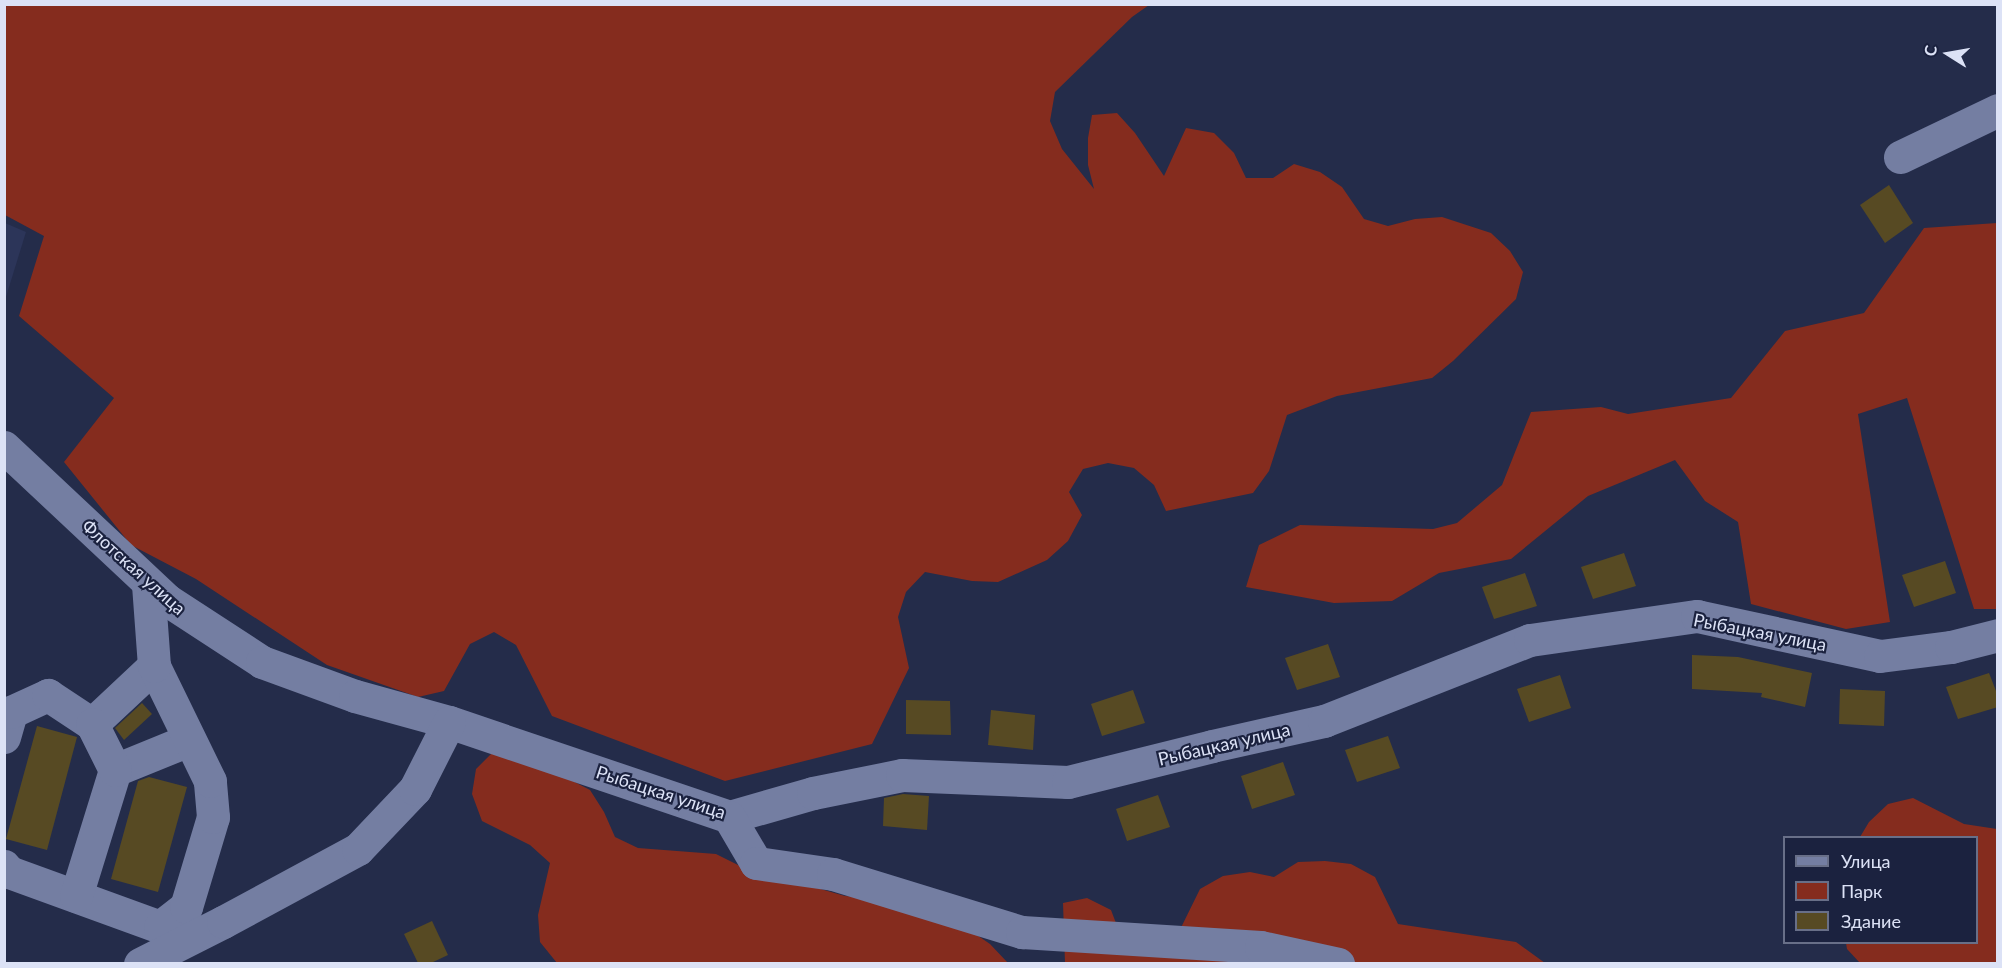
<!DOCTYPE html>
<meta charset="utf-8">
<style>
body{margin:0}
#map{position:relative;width:2002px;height:968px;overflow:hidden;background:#242c4a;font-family:Lato,sans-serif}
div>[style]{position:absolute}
.built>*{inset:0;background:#2c3559}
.green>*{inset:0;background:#852c1e}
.building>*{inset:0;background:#574a23}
.minor>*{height:33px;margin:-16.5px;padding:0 16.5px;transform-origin:16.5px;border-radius:16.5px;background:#747ea2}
span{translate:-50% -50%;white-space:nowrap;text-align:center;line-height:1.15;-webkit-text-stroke:4.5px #1b223f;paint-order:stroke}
.street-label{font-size:18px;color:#dce2f6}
.frame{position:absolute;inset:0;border:6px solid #dce2f6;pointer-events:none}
.legend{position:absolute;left:1783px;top:836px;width:195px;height:108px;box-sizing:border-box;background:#1b223f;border:2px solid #686f88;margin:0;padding:8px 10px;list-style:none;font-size:18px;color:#dce2f6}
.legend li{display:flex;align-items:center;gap:12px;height:30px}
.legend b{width:30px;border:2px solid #686f88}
.north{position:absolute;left:1918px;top:24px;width:60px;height:60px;-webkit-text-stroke:4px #1b223f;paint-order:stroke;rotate:281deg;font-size:16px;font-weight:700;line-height:24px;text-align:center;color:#dce2f6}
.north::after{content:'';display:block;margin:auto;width:21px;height:27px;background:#dce2f6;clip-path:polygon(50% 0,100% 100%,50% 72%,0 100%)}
</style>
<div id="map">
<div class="built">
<i style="clip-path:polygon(5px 223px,26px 232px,5px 300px)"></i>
</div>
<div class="green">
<i style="clip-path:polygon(4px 5px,1149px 5px,1132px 17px,1055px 92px,1050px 121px,1062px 149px,1094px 189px,1088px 165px,1088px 138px,1092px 115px,1117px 113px,1135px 133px,1164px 176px,1186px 128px,1214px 133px,1234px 153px,1246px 178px,1273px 178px,1294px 164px,1320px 172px,1342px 187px,1364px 219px,1388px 226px,1415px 219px,1442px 217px,1491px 233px,1510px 251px,1523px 272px,1516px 299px,1453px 361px,1432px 378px,1337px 396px,1287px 415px,1269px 471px,1253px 493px,1166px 511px,1154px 485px,1134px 468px,1108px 463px,1083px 469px,1069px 492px,1082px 515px,1068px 541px,1047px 560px,998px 582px,972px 581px,925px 572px,906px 592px,898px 617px,909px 668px,872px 744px,725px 781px,552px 716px,516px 645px,494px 632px,470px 644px,444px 691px,418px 697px,327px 665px,196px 579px,131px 545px,64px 462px,114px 398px,19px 316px,44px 236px,5px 215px)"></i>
<i style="clip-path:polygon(1997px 223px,1997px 609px,1974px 609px,1907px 398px,1858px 414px,1890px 622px,1846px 629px,1751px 604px,1738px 522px,1705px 501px,1675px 460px,1588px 496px,1511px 559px,1439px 573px,1392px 601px,1334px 603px,1246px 587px,1259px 545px,1300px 525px,1433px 529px,1457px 523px,1502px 485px,1531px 412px,1601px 407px,1628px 414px,1731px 398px,1785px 331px,1864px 313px,1924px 228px)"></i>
<i style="clip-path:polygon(494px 751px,567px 778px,590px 790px,604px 812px,615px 837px,638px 848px,716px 854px,740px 866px,845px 896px,870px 898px,968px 929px,990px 944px,1008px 963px,557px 963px,540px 942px,538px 915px,550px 863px,530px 845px,482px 821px,472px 794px,476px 769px)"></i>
<i style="clip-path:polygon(1913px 798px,1964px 824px,1997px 829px,1997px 963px,1860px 963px,1847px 949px,1846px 943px,1976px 942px,1976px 838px,1860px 837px,1869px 822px,1888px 804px)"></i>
<i style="clip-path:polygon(1325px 861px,1351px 864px,1375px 877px,1398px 924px,1516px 942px,1545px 963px,1065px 963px,1063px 903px,1087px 898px,1111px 910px,1127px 952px,1167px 956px,1200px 889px,1223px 876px,1250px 872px,1274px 877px,1298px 862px)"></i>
</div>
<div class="building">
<i style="clip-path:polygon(1889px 185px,1913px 223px,1885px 243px,1860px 205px)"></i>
<i style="clip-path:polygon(1624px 553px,1636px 586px,1593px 599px,1581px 567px)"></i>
<i style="clip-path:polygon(1945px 561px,1956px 593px,1914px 607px,1902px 575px)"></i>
<i style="clip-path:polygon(1525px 573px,1537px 606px,1494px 619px,1482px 587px)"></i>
<i style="clip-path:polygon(1328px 644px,1340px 677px,1297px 690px,1285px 658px)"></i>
<i style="clip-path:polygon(1692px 655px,1738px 657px,1812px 673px,1805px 707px,1761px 697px,1762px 693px,1692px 689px)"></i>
<i style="clip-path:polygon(1989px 673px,1998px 696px,1998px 707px,1958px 719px,1946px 687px)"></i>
<i style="clip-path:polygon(1560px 675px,1571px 708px,1529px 722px,1517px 689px)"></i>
<i style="clip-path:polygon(1840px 689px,1885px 691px,1884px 726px,1839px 724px)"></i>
<i style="clip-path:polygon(1133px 690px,1145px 723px,1102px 736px,1091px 704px)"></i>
<i style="clip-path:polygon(906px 700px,950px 701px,951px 735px,906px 734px)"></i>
<i style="clip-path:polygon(142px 703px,152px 714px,124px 740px,115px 728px)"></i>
<i style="clip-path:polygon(991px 710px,1035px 715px,1033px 750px,988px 745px)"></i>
<i style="clip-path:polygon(37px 726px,77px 737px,47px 850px,6px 839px)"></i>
<i style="clip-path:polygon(1388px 736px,1400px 768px,1357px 782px,1345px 750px)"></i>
<i style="clip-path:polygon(1283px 762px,1295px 795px,1252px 809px,1241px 776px)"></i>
<i style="clip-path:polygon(149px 777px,187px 787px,158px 892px,111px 879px,138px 781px)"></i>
<i style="clip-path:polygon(903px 794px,929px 796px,927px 830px,883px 826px,884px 798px)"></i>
<i style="clip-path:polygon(1158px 795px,1170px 827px,1127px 841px,1116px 809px)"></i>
<i style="clip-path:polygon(432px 921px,448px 955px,431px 963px,418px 963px,404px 934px)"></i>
</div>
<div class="minor">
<i style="left:1900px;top:157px;width:109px;rotate:-25.6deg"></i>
<i style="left:4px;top:447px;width:224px;rotate:43.2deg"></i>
<i style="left:167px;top:600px;width:113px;rotate:33.1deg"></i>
<i style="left:262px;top:662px;width:99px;rotate:20.1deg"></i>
<i style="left:355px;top:696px;width:98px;rotate:15.5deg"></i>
<i style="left:449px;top:722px;width:296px;rotate:18.7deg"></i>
<i style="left:729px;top:817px;width:87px;rotate:-15.9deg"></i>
<i style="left:813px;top:793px;width:91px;rotate:-11.4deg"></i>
<i style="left:902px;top:775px;width:166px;rotate:2.4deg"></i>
<i style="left:1068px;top:782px;width:148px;rotate:-14deg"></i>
<i style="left:1212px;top:746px;width:115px;rotate:-12.6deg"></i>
<i style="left:1324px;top:721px;width:221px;rotate:-21.5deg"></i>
<i style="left:1530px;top:640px;width:169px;rotate:-8.2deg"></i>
<i style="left:1697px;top:616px;width:187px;rotate:12.3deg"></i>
<i style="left:1880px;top:656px;width:72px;rotate:-7.2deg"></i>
<i style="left:1951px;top:647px;width:49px;rotate:-14.3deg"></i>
<i style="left:4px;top:737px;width:26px;rotate:-74deg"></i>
<i style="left:11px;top:712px;width:41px;rotate:-24.7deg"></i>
<i style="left:48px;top:695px;width:53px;rotate:33.4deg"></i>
<i style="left:92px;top:724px;width:85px;rotate:-43.1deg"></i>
<i style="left:115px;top:770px;width:80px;rotate:-22.1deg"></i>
<i style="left:729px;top:817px;width:53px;rotate:59.6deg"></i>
<i style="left:756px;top:863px;width:78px;rotate:8.1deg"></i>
<i style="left:833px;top:874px;width:198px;rotate:17.1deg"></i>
<i style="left:1022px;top:932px;width:239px;rotate:3.6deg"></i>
<i style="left:1261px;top:947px;width:79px;rotate:12.4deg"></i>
<i style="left:4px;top:866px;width:8px;rotate:50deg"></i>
<i style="left:9px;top:872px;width:161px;rotate:20deg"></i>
<i style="left:160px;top:927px;width:33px;rotate:-38deg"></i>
<i style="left:186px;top:907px;width:94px;rotate:-73.3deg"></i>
<i style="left:213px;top:817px;width:36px;rotate:-95deg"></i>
<i style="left:210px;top:781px;width:128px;rotate:-116deg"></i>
<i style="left:154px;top:666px;width:82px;rotate:-94.2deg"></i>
<i style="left:76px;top:896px;width:132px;rotate:-72.8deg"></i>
<i style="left:115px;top:770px;width:51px;rotate:-116.6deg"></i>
<i style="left:140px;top:964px;width:93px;rotate:-26.8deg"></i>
<i style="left:223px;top:922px;width:153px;rotate:-28.4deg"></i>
<i style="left:358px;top:849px;width:83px;rotate:-46.5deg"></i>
<i style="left:415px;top:789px;width:75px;rotate:-63.1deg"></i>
</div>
<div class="street-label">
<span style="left:134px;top:567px;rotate:42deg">Флотская улица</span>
<span style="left:1760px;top:632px;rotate:11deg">Рыбацкая улица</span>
<span style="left:1224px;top:744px;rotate:-13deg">Рыбацкая улица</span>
<span style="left:661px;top:792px;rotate:18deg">Рыбацкая улица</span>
</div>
<div class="frame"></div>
<ul class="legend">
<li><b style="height:8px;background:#747ea2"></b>Улица</li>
<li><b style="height:16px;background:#852c1e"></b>Парк</li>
<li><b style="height:16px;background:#574a23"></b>Здание</li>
</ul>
<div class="north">С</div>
</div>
